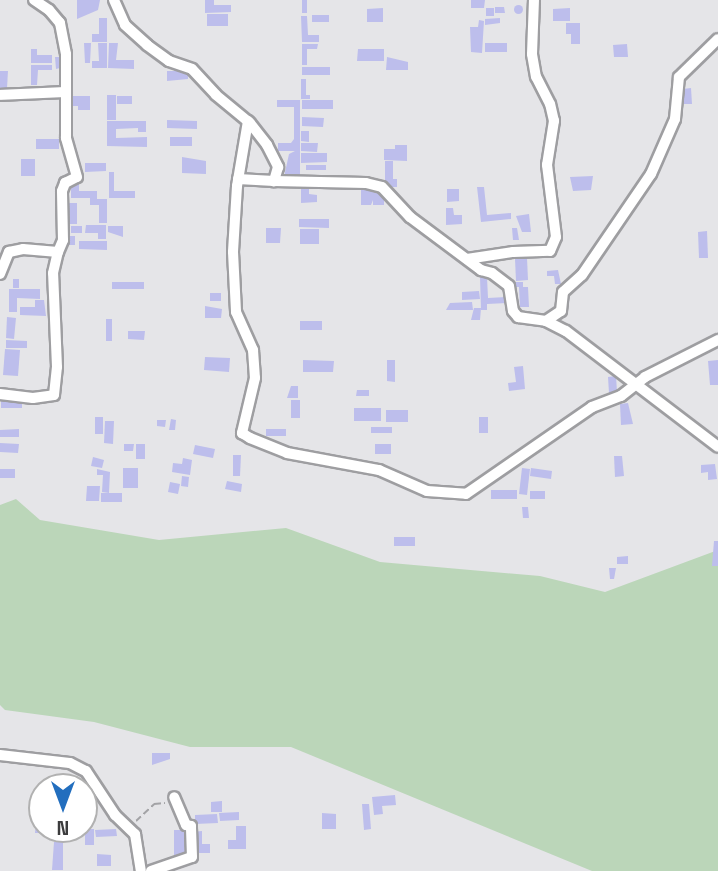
<!DOCTYPE html>
<style>
body{margin:0}
#map{position:relative;width:718px;height:871px;overflow:hidden;background:#e5e5e8;font-family:"Space Grotesk",sans-serif}
div>[style]{position:absolute}
.green>*{inset:0;background:#bbd6b9}
.building>*{inset:0;background:#bdbeec}
.round{border-radius:50%}
.path>*{height:2px;margin-top:-1px;transform-origin:0;background:repeating-linear-gradient(90deg,#a3a3a6 0 7px,transparent 0 10.5px)}
.roads{filter:drop-shadow(2px 0 #9e9ea1) drop-shadow(-2px 0 #9e9ea1) drop-shadow(0 2px #9e9ea1) drop-shadow(0 -2px #9e9ea1)}
.street>*{height:10px;margin:-5px;padding:0 5px;transform-origin:5px;border-radius:5px;background:#fff}
span{translate:-50% -50%;white-space:nowrap;text-align:center;line-height:1.15;-webkit-text-stroke:5px #fff;paint-order:stroke}
.north{position:absolute;left:28px;top:773px;width:70px;height:70px;box-sizing:border-box;background:#fff;border:2px solid #b1b1b1;border-radius:50%;rotate:180deg;font-size:19px;font-weight:700;line-height:28px;text-align:center;color:#3c3c3d}
.north::after{content:'';display:block;margin:auto;width:24px;height:32px;background:#226ebe;clip-path:polygon(50% 0,100% 100%,50% 72%,0 100%)}
</style>
<div id="map">
<div class="green">
<i style="clip-path:polygon(16px 499px,40px 520px,159px 540px,286px 528px,380px 562px,540px 576px,605px 592px,718px 550px,718px 871px,592px 871px,291px 747px,190px 747px,94px 722px,5px 710px,0 705px,0 505px)"></i>
</div>
<div class="building">
<i style="clip-path:polygon(77px 0,100px 0,98px 10px,77px 19px)"></i>
<i style="clip-path:polygon(205px 0,214px 0,214px 5px,231px 5px,231px 12px,205px 13px)"></i>
<i style="clip-path:polygon(302px 0,307px 0,307px 13px,302px 13px)"></i>
<i style="clip-path:polygon(471px 0,485px 0,484px 8px,471px 8px)"></i>
<i class="round" style="left:513.5px;top:4.5px;width:9px;height:9px"></i>
<i style="clip-path:polygon(495px 7px,504px 7px,505px 13px,495px 13px)"></i>
<i style="clip-path:polygon(383px 8px,383px 22px,367px 22px,367px 9px)"></i>
<i style="clip-path:polygon(486px 8px,494px 8px,494px 16px,486px 16px)"></i>
<i style="clip-path:polygon(570px 8px,570px 21px,553px 21px,553px 9px)"></i>
<i style="clip-path:polygon(207px 14px,228px 14px,228px 26px,207px 26px)"></i>
<i style="clip-path:polygon(312px 15px,329px 15px,329px 22px,312px 22px)"></i>
<i style="clip-path:polygon(301px 16px,307px 16px,308px 35px,319px 35px,319px 42px,302px 42px)"></i>
<i style="clip-path:polygon(99px 18px,107px 18px,107px 42px,92px 42px,92px 34px,99px 34px)"></i>
<i style="clip-path:polygon(500px 18px,500px 23px,485px 25px,485px 19px)"></i>
<i style="clip-path:polygon(479px 20px,484px 21px,482px 53px,471px 52px,470px 27px,478px 27px)"></i>
<i style="clip-path:polygon(566px 23px,580px 23px,580px 44px,571px 44px,571px 34px,566px 34px)"></i>
<i style="clip-path:polygon(84px 43px,91px 43px,90px 63px,85px 63px)"></i>
<i style="clip-path:polygon(98px 43px,107px 43px,107px 68px,92px 68px,92px 61px,99px 61px)"></i>
<i style="clip-path:polygon(109px 43px,118px 43px,116px 60px,134px 60px,134px 69px,108px 68px)"></i>
<i style="clip-path:polygon(485px 43px,507px 43px,507px 52px,485px 52px)"></i>
<i style="clip-path:polygon(302px 44px,318px 44px,317px 49px,307px 49px,307px 65px,302px 65px)"></i>
<i style="clip-path:polygon(627px 44px,628px 57px,614px 57px,613px 45px)"></i>
<i style="clip-path:polygon(31px 49px,37px 49px,37px 55px,52px 55px,52px 63px,31px 63px)"></i>
<i style="clip-path:polygon(358px 49px,384px 49px,384px 61px,357px 61px)"></i>
<i style="clip-path:polygon(55px 57px,60px 57px,60px 68px,56px 69px)"></i>
<i style="clip-path:polygon(387px 57px,408px 62px,408px 70px,386px 70px)"></i>
<i style="clip-path:polygon(31px 65px,52px 65px,52px 70px,38px 70px,37px 85px,31px 85px)"></i>
<i style="clip-path:polygon(302px 67px,330px 67px,330px 75px,302px 75px)"></i>
<i style="clip-path:polygon(0 71px,8px 71px,7px 88px,0 88px)"></i>
<i style="clip-path:polygon(167px 71px,188px 71px,188px 79px,167px 81px)"></i>
<i style="clip-path:polygon(301px 79px,306px 79px,306px 95px,310px 95px,310px 99px,301px 99px)"></i>
<i style="clip-path:polygon(691px 88px,692px 104px,684px 104px,683px 89px)"></i>
<i style="clip-path:polygon(107px 95px,116px 95px,116px 120px,107px 120px)"></i>
<i style="clip-path:polygon(73px 96px,90px 96px,90px 110px,78px 110px,78px 106px,73px 106px)"></i>
<i style="clip-path:polygon(117px 96px,132px 96px,132px 104px,117px 104px)"></i>
<i style="clip-path:polygon(277px 100px,300px 100px,300px 177px,284px 177px,289px 154px,295px 151px,278px 151px,278px 143px,291px 143px,294px 139px,294px 107px,277px 107px)"></i>
<i style="clip-path:polygon(302px 100px,333px 100px,333px 109px,302px 109px)"></i>
<i style="clip-path:polygon(302px 117px,324px 118px,323px 127px,302px 126px)"></i>
<i style="clip-path:polygon(167px 120px,197px 121px,197px 129px,167px 128px)"></i>
<i style="clip-path:polygon(107px 121px,146px 121px,146px 132px,138px 132px,138px 128px,116px 129px,116px 138px,147px 137px,147px 147px,107px 146px)"></i>
<i style="clip-path:polygon(301px 131px,309px 131px,309px 142px,301px 141px)"></i>
<i style="clip-path:polygon(170px 137px,192px 137px,192px 146px,170px 146px)"></i>
<i style="clip-path:polygon(36px 139px,59px 139px,59px 149px,36px 149px)"></i>
<i style="clip-path:polygon(301px 143px,318px 143px,317px 152px,301px 151px)"></i>
<i style="clip-path:polygon(395px 145px,407px 145px,407px 161px,384px 160px,384px 149px,395px 149px)"></i>
<i style="clip-path:polygon(301px 153px,327px 153px,327px 162px,301px 163px)"></i>
<i style="clip-path:polygon(182px 157px,206px 161px,206px 174px,182px 173px)"></i>
<i style="clip-path:polygon(21px 159px,35px 159px,35px 176px,21px 176px)"></i>
<i style="clip-path:polygon(385px 161px,393px 161px,393px 179px,397px 179px,397px 187px,385px 187px)"></i>
<i style="clip-path:polygon(85px 163px,106px 163px,106px 171px,85px 172px)"></i>
<i style="clip-path:polygon(306px 165px,326px 165px,326px 170px,306px 170px)"></i>
<i style="clip-path:polygon(109px 172px,114px 172px,114px 191px,135px 191px,135px 198px,109px 198px)"></i>
<i style="clip-path:polygon(593px 176px,591px 190px,573px 191px,570px 177px)"></i>
<i style="clip-path:polygon(71px 182px,79px 182px,79px 191px,97px 191px,97px 199px,107px 199px,107px 223px,99px 223px,99px 205px,90px 205px,90px 198px,71px 198px)"></i>
<i style="clip-path:polygon(301px 185px,309px 185px,309px 194px,317px 195px,317px 202px,301px 203px)"></i>
<i style="clip-path:polygon(477px 187px,484px 187px,487px 215px,511px 213px,511px 219px,481px 222px)"></i>
<i style="clip-path:polygon(361px 188px,381px 189px,384px 192px,384px 205px,373px 205px,373px 200px,371px 205px,361px 205px)"></i>
<i style="clip-path:polygon(447px 189px,459px 189px,459px 201px,447px 202px)"></i>
<i style="clip-path:polygon(69px 203px,77px 203px,77px 224px,68px 224px)"></i>
<i style="clip-path:polygon(446px 208px,453px 208px,454px 215px,462px 215px,462px 224px,446px 225px)"></i>
<i style="clip-path:polygon(529px 214px,531px 232px,522px 232px,516px 216px)"></i>
<i style="clip-path:polygon(299px 219px,329px 219px,329px 228px,299px 227px)"></i>
<i style="clip-path:polygon(86px 225px,106px 225px,106px 239px,98px 239px,98px 233px,85px 233px)"></i>
<i style="clip-path:polygon(71px 226px,82px 226px,82px 233px,71px 233px)"></i>
<i style="clip-path:polygon(108px 226px,123px 226px,123px 237px,108px 232px)"></i>
<i style="clip-path:polygon(266px 228px,281px 228px,280px 243px,266px 243px)"></i>
<i style="clip-path:polygon(512px 228px,517px 228px,519px 240px,513px 240px)"></i>
<i style="clip-path:polygon(300px 229px,319px 229px,319px 244px,300px 244px)"></i>
<i style="clip-path:polygon(707px 231px,708px 258px,699px 258px,698px 232px)"></i>
<i style="clip-path:polygon(69px 236px,75px 236px,75px 245px,69px 245px)"></i>
<i style="clip-path:polygon(79px 241px,107px 241px,107px 250px,79px 249px)"></i>
<i style="clip-path:polygon(527px 258px,528px 280px,516px 281px,515px 259px)"></i>
<i style="clip-path:polygon(558px 270px,561px 284px,555px 284px,554px 276px,547px 276px,547px 271px)"></i>
<i style="clip-path:polygon(480px 277px,487px 277px,488px 298px,506px 297px,507px 303px,487px 304px,487px 310px,481px 310px)"></i>
<i style="clip-path:polygon(13px 279px,19px 279px,19px 288px,13px 288px)"></i>
<i style="clip-path:polygon(112px 282px,144px 282px,144px 289px,112px 289px)"></i>
<i style="clip-path:polygon(515px 282px,523px 282px,523px 287px,528px 287px,529px 307px,520px 307px,519px 287px,515px 287px)"></i>
<i style="clip-path:polygon(9px 289px,40px 289px,40px 299px,17px 298px,17px 312px,9px 312px)"></i>
<i style="clip-path:polygon(479px 291px,480px 299px,462px 300px,462px 292px)"></i>
<i style="clip-path:polygon(210px 293px,221px 293px,221px 301px,210px 301px)"></i>
<i style="clip-path:polygon(35px 300px,44px 300px,46px 316px,20px 315px,20px 307px,35px 307px)"></i>
<i style="clip-path:polygon(472px 302px,473px 310px,446px 310px,450px 303px)"></i>
<i style="clip-path:polygon(205px 306px,222px 309px,221px 318px,205px 318px)"></i>
<i style="clip-path:polygon(474px 308px,481px 308px,480px 320px,471px 320px)"></i>
<i style="clip-path:polygon(7px 317px,16px 318px,14px 339px,6px 338px)"></i>
<i style="clip-path:polygon(106px 319px,112px 319px,112px 341px,106px 341px)"></i>
<i style="clip-path:polygon(300px 321px,322px 321px,322px 330px,300px 330px)"></i>
<i style="clip-path:polygon(128px 331px,145px 331px,144px 340px,128px 339px)"></i>
<i style="clip-path:polygon(6px 340px,27px 341px,27px 348px,6px 348px)"></i>
<i style="clip-path:polygon(5px 349px,20px 350px,18px 376px,3px 375px)"></i>
<i style="clip-path:polygon(205px 357px,230px 358px,229px 372px,204px 370px)"></i>
<i style="clip-path:polygon(303px 360px,334px 361px,333px 372px,303px 372px)"></i>
<i style="clip-path:polygon(387px 360px,395px 360px,395px 382px,387px 381px)"></i>
<i style="clip-path:polygon(718px 360px,718px 385px,710px 385px,708px 361px)"></i>
<i style="clip-path:polygon(523px 366px,525px 389px,509px 391px,508px 383px,516px 382px,514px 367px)"></i>
<i style="clip-path:polygon(616px 376px,617px 392px,609px 393px,608px 377px)"></i>
<i style="clip-path:polygon(291px 386px,298px 386px,298px 398px,287px 398px)"></i>
<i style="clip-path:polygon(357px 390px,369px 390px,369px 396px,356px 396px)"></i>
<i style="clip-path:polygon(291px 400px,300px 400px,300px 418px,291px 418px)"></i>
<i style="clip-path:polygon(1px 401px,22px 402px,22px 408px,1px 408px)"></i>
<i style="clip-path:polygon(628px 403px,633px 424px,621px 425px,620px 404px)"></i>
<i style="clip-path:polygon(354px 408px,381px 408px,381px 421px,354px 421px)"></i>
<i style="clip-path:polygon(386px 410px,408px 410px,408px 422px,386px 422px)"></i>
<i style="clip-path:polygon(95px 417px,103px 417px,103px 434px,95px 434px)"></i>
<i style="clip-path:polygon(479px 417px,488px 417px,488px 433px,479px 433px)"></i>
<i style="clip-path:polygon(171px 419px,176px 420px,175px 430px,169px 430px)"></i>
<i style="clip-path:polygon(157px 420px,166px 420px,165px 427px,157px 426px)"></i>
<i style="clip-path:polygon(105px 421px,114px 421px,113px 444px,104px 443px)"></i>
<i style="clip-path:polygon(371px 427px,392px 427px,392px 433px,371px 433px)"></i>
<i style="clip-path:polygon(19px 429px,19px 437px,0 437px,0 430px)"></i>
<i style="clip-path:polygon(266px 429px,286px 429px,286px 436px,266px 436px)"></i>
<i style="clip-path:polygon(0 443px,19px 444px,18px 453px,0 452px)"></i>
<i style="clip-path:polygon(124px 444px,134px 444px,133px 451px,124px 451px)"></i>
<i style="clip-path:polygon(136px 444px,145px 444px,145px 459px,136px 459px)"></i>
<i style="clip-path:polygon(375px 444px,391px 444px,391px 454px,375px 454px)"></i>
<i style="clip-path:polygon(195px 445px,215px 449px,213px 458px,193px 454px)"></i>
<i style="clip-path:polygon(233px 455px,241px 455px,240px 476px,233px 476px)"></i>
<i style="clip-path:polygon(614px 456px,622px 456px,624px 476px,615px 477px)"></i>
<i style="clip-path:polygon(93px 457px,104px 460px,102px 468px,91px 466px)"></i>
<i style="clip-path:polygon(183px 458px,192px 460px,190px 475px,172px 472px,173px 463px,182px 464px)"></i>
<i style="clip-path:polygon(715px 464px,717px 479px,708px 480px,708px 472px,701px 473px,701px 465px)"></i>
<i style="clip-path:polygon(123px 468px,138px 468px,138px 488px,123px 488px)"></i>
<i style="clip-path:polygon(522px 468px,530px 469px,527px 495px,519px 494px)"></i>
<i style="clip-path:polygon(531px 468px,552px 471px,551px 479px,530px 476px)"></i>
<i style="clip-path:polygon(0 469px,15px 469px,15px 478px,0 478px)"></i>
<i style="clip-path:polygon(97px 469px,110px 472px,109px 493px,102px 492px,103px 475px,97px 475px)"></i>
<i style="clip-path:polygon(182px 476px,189px 477px,188px 487px,181px 486px)"></i>
<i style="clip-path:polygon(227px 481px,242px 484px,241px 492px,225px 489px)"></i>
<i style="clip-path:polygon(170px 482px,180px 484px,178px 494px,168px 492px)"></i>
<i style="clip-path:polygon(87px 486px,100px 486px,99px 501px,86px 501px)"></i>
<i style="clip-path:polygon(491px 490px,517px 490px,517px 499px,491px 499px)"></i>
<i style="clip-path:polygon(530px 491px,545px 491px,545px 499px,530px 499px)"></i>
<i style="clip-path:polygon(101px 493px,122px 493px,122px 502px,101px 502px)"></i>
<i style="clip-path:polygon(522px 507px,528px 507px,529px 518px,523px 518px)"></i>
<i style="clip-path:polygon(394px 537px,415px 537px,415px 546px,394px 546px)"></i>
<i style="clip-path:polygon(714px 541px,718px 541px,718px 566px,712px 566px)"></i>
<i style="clip-path:polygon(628px 556px,628px 564px,617px 564px,617px 557px)"></i>
<i style="clip-path:polygon(609px 568px,616px 568px,614px 579px,610px 579px)"></i>
<i style="clip-path:polygon(152px 753px,170px 753px,170px 759px,152px 765px)"></i>
<i style="clip-path:polygon(395px 795px,396px 805px,382px 806px,383px 814px,374px 815px,372px 797px)"></i>
<i style="clip-path:polygon(222px 801px,222px 812px,211px 812px,211px 802px)"></i>
<i style="clip-path:polygon(362px 804px,369px 804px,371px 829px,364px 830px)"></i>
<i style="clip-path:polygon(239px 812px,239px 820px,220px 821px,219px 813px)"></i>
<i style="clip-path:polygon(322px 813px,336px 814px,336px 829px,322px 829px)"></i>
<i style="clip-path:polygon(217px 814px,218px 823px,195px 824px,195px 815px)"></i>
<i style="clip-path:polygon(36px 819px,42px 819px,42px 829px,47px 829px,47px 833px,35px 833px)"></i>
<i style="clip-path:polygon(236px 826px,246px 826px,246px 849px,228px 849px,228px 840px,236px 840px)"></i>
<i style="clip-path:polygon(85px 829px,94px 829px,94px 845px,85px 845px)"></i>
<i style="clip-path:polygon(116px 829px,117px 836px,96px 837px,95px 830px)"></i>
<i style="clip-path:polygon(174px 830px,188px 830px,189px 855px,174px 855px)"></i>
<i style="clip-path:polygon(202px 831px,202px 844px,210px 844px,210px 853px,193px 853px,192px 832px)"></i>
<i style="clip-path:polygon(54px 842px,63px 842px,63px 870px,52px 870px)"></i>
<i style="clip-path:polygon(97px 854px,111px 855px,111px 866px,97px 866px)"></i>
</div>
<div class="path">
<i style="left:136px;top:821px;width:25px;rotate:-43deg"></i>
<i style="left:154px;top:804px;width:11px;rotate:-5deg"></i>
</div>
<div class="roads">
<div class="street">
<i style="left:114px;top:0;width:27px;rotate:66deg"></i>
<i style="left:125px;top:25px;width:30px;rotate:42deg"></i>
<i style="left:147px;top:45px;width:27px;rotate:36deg"></i>
<i style="left:169px;top:61px;width:24px;rotate:19deg"></i>
<i style="left:192px;top:69px;width:35px;rotate:47deg"></i>
<i style="left:216px;top:95px;width:44px;rotate:39.5deg"></i>
<i style="left:250px;top:123px;width:28px;rotate:52deg"></i>
<i style="left:267px;top:145px;width:25px;rotate:63deg"></i>
<i style="left:278px;top:167px;width:15px;rotate:106deg"></i>
<i style="left:274px;top:181px;width:92px;rotate:1.2deg"></i>
<i style="left:366px;top:183px;width:16px;rotate:14deg"></i>
<i style="left:382px;top:187px;width:41px;rotate:47deg"></i>
<i style="left:410px;top:217px;width:89px;rotate:36.7deg"></i>
<i style="left:481px;top:270px;width:11px;rotate:15deg"></i>
<i style="left:492px;top:273px;width:21px;rotate:37deg"></i>
<i style="left:509px;top:286px;width:25px;rotate:81deg"></i>
<i style="left:513px;top:311px;width:8px;rotate:50deg"></i>
<i style="left:518px;top:317px;width:28px;rotate:8deg"></i>
<i style="left:546px;top:321px;width:22px;rotate:27deg"></i>
<i style="left:566px;top:331px;width:191px;rotate:37.3deg"></i>
<i style="left:0;top:95px;width:66px;rotate:-2.6deg"></i>
<i style="left:248px;top:121px;width:66px;rotate:99.6deg"></i>
<i style="left:237px;top:186px;width:66px;rotate:93.5deg"></i>
<i style="left:233px;top:252px;width:60px;rotate:87.1deg"></i>
<i style="left:236px;top:312px;width:42px;rotate:65.9deg"></i>
<i style="left:253px;top:350px;width:28px;rotate:86deg"></i>
<i style="left:255px;top:378px;width:57px;rotate:103.3deg"></i>
<i style="left:242px;top:433px;width:9px;rotate:32deg"></i>
<i style="left:250px;top:438px;width:40px;rotate:22deg"></i>
<i style="left:287px;top:453px;width:94px;rotate:10.5deg"></i>
<i style="left:379px;top:470px;width:52px;rotate:23.6deg"></i>
<i style="left:427px;top:491px;width:39px;rotate:4deg"></i>
<i style="left:466px;top:494px;width:153px;rotate:-34.6deg"></i>
<i style="left:592px;top:407px;width:31px;rotate:-21deg"></i>
<i style="left:621px;top:396px;width:31px;rotate:-38deg"></i>
<i style="left:645px;top:377px;width:82px;rotate:-26.9deg"></i>
<i style="left:238px;top:179px;width:36px;rotate:3deg"></i>
<i style="left:467px;top:259px;width:47px;rotate:-8.7deg"></i>
<i style="left:513px;top:252px;width:37px;rotate:-2deg"></i>
<i style="left:550px;top:251px;width:15px;rotate:-67deg"></i>
<i style="left:556px;top:237px;width:73px;rotate:-97.1deg"></i>
<i style="left:547px;top:165px;width:45px;rotate:-81deg"></i>
<i style="left:554px;top:121px;width:17px;rotate:-103deg"></i>
<i style="left:550px;top:104px;width:30px;rotate:-117deg"></i>
<i style="left:536px;top:77px;width:23px;rotate:-100deg"></i>
<i style="left:532px;top:54px;width:54px;rotate:-87.9deg"></i>
<i style="left:0;top:274px;width:24px;rotate:-68deg"></i>
<i style="left:9px;top:252px;width:14px;rotate:-12deg"></i>
<i style="left:23px;top:249px;width:35px;rotate:5deg"></i>
<i style="left:58px;top:252px;width:13px;rotate:-67deg"></i>
<i style="left:63px;top:240px;width:49px;rotate:-91.2deg"></i>
<i style="left:62px;top:191px;width:9px;rotate:-69deg"></i>
<i style="left:65px;top:183px;width:13px;rotate:-27deg"></i>
<i style="left:77px;top:177px;width:41px;rotate:-105.8deg"></i>
<i style="left:66px;top:138px;width:84px;rotate:-90deg"></i>
<i style="left:66px;top:54px;width:32px;rotate:-101deg"></i>
<i style="left:60px;top:23px;width:17px;rotate:-130deg"></i>
<i style="left:49px;top:10px;width:18px;rotate:-146deg"></i>
<i style="left:546px;top:321px;width:18px;rotate:-34deg"></i>
<i style="left:561px;top:311px;width:19px;rotate:-84deg"></i>
<i style="left:563px;top:292px;width:25px;rotate:-42deg"></i>
<i style="left:582px;top:275px;width:122px;rotate:-55.7deg"></i>
<i style="left:651px;top:174px;width:60px;rotate:-66.4deg"></i>
<i style="left:675px;top:119px;width:42px;rotate:-84.6deg"></i>
<i style="left:679px;top:77px;width:54px;rotate:-44.3deg"></i>
<i style="left:0;top:394px;width:33px;rotate:7deg"></i>
<i style="left:33px;top:398px;width:21px;rotate:-8deg"></i>
<i style="left:54px;top:395px;width:28px;rotate:-84deg"></i>
<i style="left:57px;top:367px;width:94px;rotate:-92.4deg"></i>
<i style="left:53px;top:273px;width:22px;rotate:-77deg"></i>
<i style="left:0;top:755px;width:70px;rotate:6.5deg"></i>
<i style="left:70px;top:763px;width:18px;rotate:27deg"></i>
<i style="left:86px;top:771px;width:53px;rotate:56.6deg"></i>
<i style="left:115px;top:815px;width:28px;rotate:44deg"></i>
<i style="left:135px;top:834px;width:37px;rotate:81deg"></i>
<i style="left:151px;top:871px;width:43px;rotate:-18.9deg"></i>
<i style="left:192px;top:857px;width:31px;rotate:-92deg"></i>
<i style="left:191px;top:826px;width:5px;rotate:-169deg"></i>
<i style="left:186px;top:825px;width:30px;rotate:-113deg"></i>
</div>
</div>
<div class="north">N</div>
</div>
